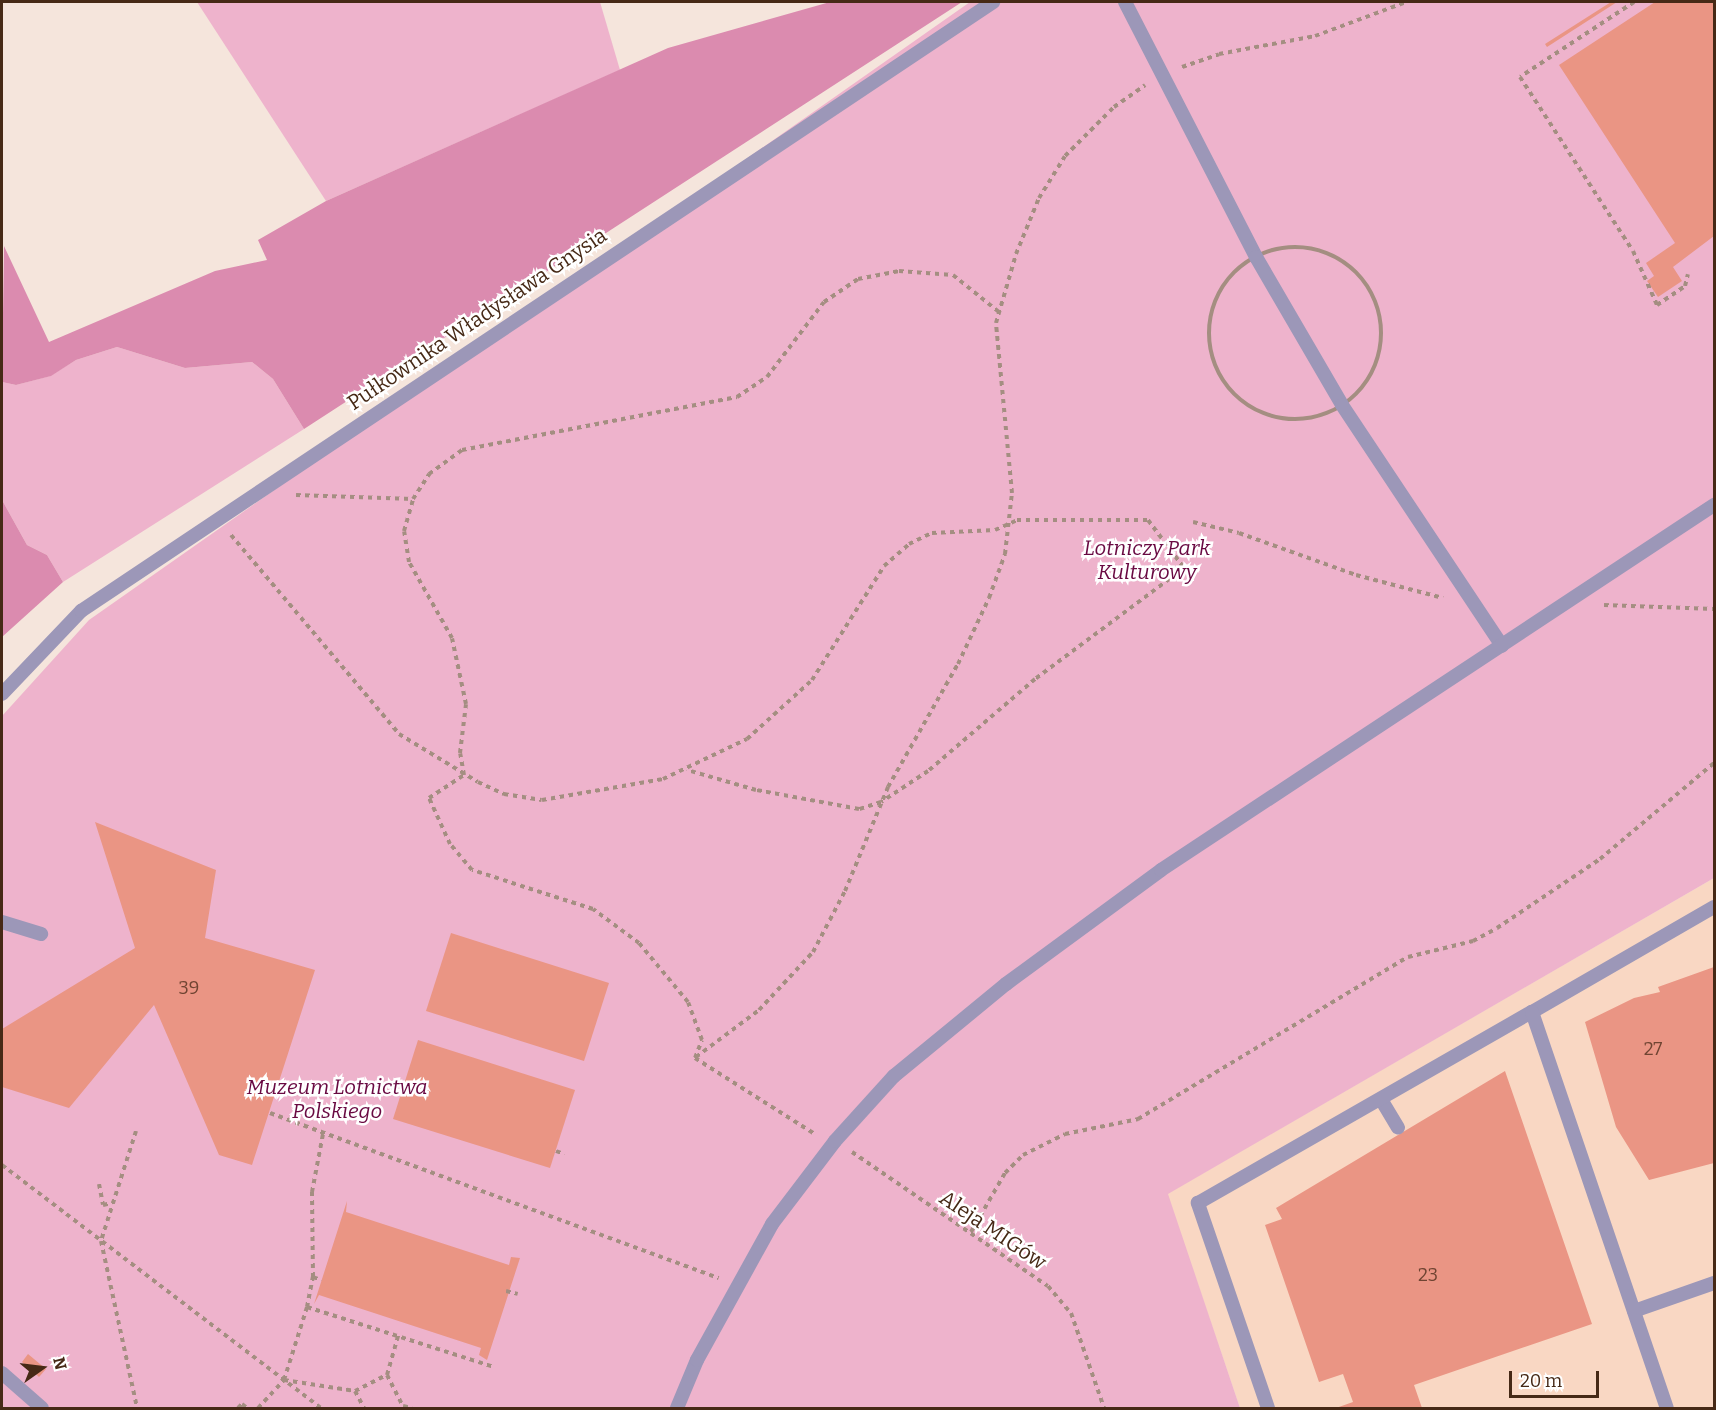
<!DOCTYPE html>
<meta charset="utf-8">
<style>
body{margin:0}
#map{position:relative;width:1716px;height:1410px;overflow:hidden;background:#f5e5dc;font-family:Bitter,serif}
div>[style]{position:absolute}
.built>*{inset:0;background:#f9d7c3}
.green>*{inset:0;background:#eeb3cc}
.forest>*{inset:0;background:#db8baf}
.building>*{inset:0;background:#ea9584}
.path>*{height:4px;margin-top:-2px;transform-origin:0;background:repeating-linear-gradient(90deg,#a48e81 0 4.5px,transparent 0 9px)}
.path>.ring{margin:-2px;padding:0;box-sizing:content-box;background:none;border:4px solid #a48e81;border-radius:50%}
.lane>*{height:14px;margin:-7px;padding:0 7px;transform-origin:7px;border-radius:7px;background:#9c97b8}
span{translate:-50% -50%;white-space:nowrap;text-align:center;line-height:1.15;-webkit-text-stroke:5px #fff;paint-order:stroke}
.number-label{font-size:18px;color:#6f4432}
.number-label span{-webkit-text-stroke-width:0}
.street-label{font-size:21px;color:#462916}
.park-label{font-size:21px;color:#690942;font-style:italic}
.frame{position:absolute;inset:0;border:3px solid #462916;pointer-events:none}
.north{position:absolute;left:12px;top:1338px;width:60px;height:60px;-webkit-text-stroke:4px #fff;paint-order:stroke;rotate:76deg;font-size:16px;font-weight:700;line-height:24px;text-align:center;color:#462916}
.north::after{content:'';display:block;margin:auto;width:21px;height:27px;background:#462916;clip-path:polygon(50% 0,100% 100%,50% 72%,0 100%)}
.scale{position:absolute;left:1509px;top:1371px;width:90px;height:27px;box-sizing:border-box;border:3px solid #462916;border-top:0;padding-left:8px;font-size:18px;line-height:21px;white-space:nowrap;color:#462916;-webkit-text-stroke:4px #fff;paint-order:stroke}
</style>
<div id="map">
<div class="built">
<i style="clip-path:polygon(1714px 878px,1714px 1408px,1240px 1408px,1167px 1194px)"></i>
</div>
<div class="green">
<i style="clip-path:polygon(197px 2px,600px 2px,620px 70px,326px 201px)"></i>
<i style="clip-path:polygon(970px 2px,1714px 2px,1714px 878px,1168px 1194px,1240px 1408px,2px 1408px,2px 716px,89px 620px)"></i>
<i style="clip-path:polygon(117px 347px,185px 368px,252px 362px,273px 379px,304px 429px,63px 582px,47px 555px,27px 545px,2px 500px,2px 382px,16px 385px,50px 376px,76px 360px)"></i>
</div>
<div class="forest">
<i style="clip-path:polygon(830px 2px,962px 2px,304px 429px,273px 379px,252px 362px,185px 368px,117px 347px,76px 360px,51px 376px,16px 385px,2px 382px,4px 246px,49px 342px,215px 271px,267px 260px,258px 240px,326px 201px,668px 48px)"></i>
<i style="clip-path:polygon(2px 500px,27px 545px,47px 555px,63px 582px,2px 637px)"></i>
</div>
<div class="building">
<i style="clip-path:polygon(1611px 2px,1617px 2px,1547px 47px,1545px 44px)"></i>
<i style="clip-path:polygon(1655px 2px,1714px 2px,1714px 236px,1673px 267px,1682px 281px,1658px 297px,1647px 281px,1654px 276px,1646px 263px,1675px 243px,1559px 65px)"></i>
<i style="clip-path:polygon(95px 822px,216px 870px,205px 938px,315px 970px,252px 1165px,219px 1155px,154px 1005px,69px 1108px,2px 1087px,2px 1029px,135px 948px)"></i>
<i style="clip-path:polygon(451px 933px,609px 983px,584px 1061px,426px 1011px)"></i>
<i style="clip-path:polygon(1714px 967px,1714px 1163px,1649px 1180px,1616px 1127px,1585px 1022px,1634px 998px,1660px 992px,1658px 987px)"></i>
<i style="clip-path:polygon(418px 1040px,575px 1090px,550px 1168px,393px 1119px)"></i>
<i style="clip-path:polygon(1505px 1071px,1592px 1324px,1414px 1385px,1422px 1408px,1336px 1408px,1353px 1402px,1343px 1374px,1319px 1382px,1265px 1225px,1282px 1219px,1276px 1208px)"></i>
<i style="clip-path:polygon(347px 1201px,346px 1212px,509px 1265px,511px 1257px,520px 1258px,487px 1360px,479px 1355px,481px 1348px,319px 1295px,314px 1304px)"></i>
<i style="clip-path:polygon(28px 1354px,46px 1369px,39px 1377px,22px 1362px)"></i>
</div>
<div class="path">
<i style="left:1634px;top:2px;width:136px;rotate:146.7deg"></i>
<i style="left:1520px;top:77px;width:207px;rotate:57deg"></i>
<i style="left:1633px;top:251px;width:59px;rotate:66deg"></i>
<i style="left:1657px;top:305px;width:34px;rotate:-34deg"></i>
<i style="left:1685px;top:286px;width:12px;rotate:-76deg"></i>
<i style="left:1182px;top:67px;width:39px;rotate:-19deg"></i>
<i style="left:1219px;top:54px;width:98px;rotate:-10.6deg"></i>
<i style="left:1315px;top:36px;width:97px;rotate:-20.5deg"></i>
<i class="ring" style="left:1209px;top:247px;width:168px;height:168px"></i>
<i style="left:296px;top:495px;width:117px;rotate:2deg"></i>
<i style="left:1193px;top:522px;width:47px;rotate:13.4deg"></i>
<i style="left:1239px;top:533px;width:124px;rotate:19.7deg"></i>
<i style="left:1356px;top:575px;width:90px;rotate:14.8deg"></i>
<i style="left:231px;top:535px;width:260px;rotate:49.8deg"></i>
<i style="left:399px;top:734px;width:92px;rotate:31.3deg"></i>
<i style="left:478px;top:782px;width:29px;rotate:25deg"></i>
<i style="left:504px;top:794px;width:38px;rotate:9deg"></i>
<i style="left:542px;top:800px;width:123px;rotate:-9.8deg"></i>
<i style="left:663px;top:779px;width:93px;rotate:-25.5deg"></i>
<i style="left:747px;top:739px;width:88px;rotate:-42.2deg"></i>
<i style="left:812px;top:680px;width:135px;rotate:-57.7deg"></i>
<i style="left:884px;top:566px;width:33px;rotate:-41deg"></i>
<i style="left:909px;top:544px;width:25px;rotate:-26deg"></i>
<i style="left:932px;top:533px;width:63px;rotate:-2.7deg"></i>
<i style="left:995px;top:530px;width:24px;rotate:-24deg"></i>
<i style="left:1017px;top:520px;width:131px"></i>
<i style="left:1148px;top:520px;width:60px;rotate:53.1deg"></i>
<i style="left:1184px;top:568px;width:186px;rotate:143.3deg"></i>
<i style="left:1035px;top:679px;width:141px;rotate:139.3deg"></i>
<i style="left:928px;top:771px;width:56px;rotate:146.6deg"></i>
<i style="left:881px;top:802px;width:23px;rotate:162deg"></i>
<i style="left:859px;top:809px;width:105px;rotate:-169.5deg"></i>
<i style="left:756px;top:790px;width:72px;rotate:-163.8deg"></i>
<i style="left:1604px;top:605px;width:110px;rotate:2.1deg"></i>
<i style="left:696px;top:1057px;width:79px;rotate:-36.7deg"></i>
<i style="left:759px;top:1010px;width:79px;rotate:-47deg"></i>
<i style="left:813px;top:952px;width:69px;rotate:-62.3deg"></i>
<i style="left:845px;top:891px;width:113px;rotate:-67.5deg"></i>
<i style="left:888px;top:787px;width:142px;rotate:-60.4deg"></i>
<i style="left:958px;top:664px;width:73px;rotate:-64.8deg"></i>
<i style="left:989px;top:598px;width:47px;rotate:-70deg"></i>
<i style="left:1005px;top:554px;width:61px;rotate:-83.5deg"></i>
<i style="left:1012px;top:493px;width:171px;rotate:-95.4deg"></i>
<i style="left:996px;top:323px;width:72px;rotate:-73.8deg"></i>
<i style="left:1016px;top:254px;width:61px;rotate:-67.7deg"></i>
<i style="left:1039px;top:198px;width:49px;rotate:-58.2deg"></i>
<i style="left:1065px;top:156px;width:69px;rotate:-45deg"></i>
<i style="left:1114px;top:107px;width:38px;rotate:-35deg"></i>
<i style="left:695px;top:1058px;width:19px;rotate:-69deg"></i>
<i style="left:702px;top:1040px;width:40px;rotate:-110.2deg"></i>
<i style="left:688px;top:1002px;width:77px;rotate:-129.7deg"></i>
<i style="left:639px;top:943px;width:57px;rotate:-143.5deg"></i>
<i style="left:593px;top:909px;width:127px;rotate:-162.1deg"></i>
<i style="left:472px;top:870px;width:34px;rotate:-130deg"></i>
<i style="left:450px;top:844px;width:51px;rotate:-114.5deg"></i>
<i style="left:429px;top:798px;width:42px;rotate:-33.3deg"></i>
<i style="left:464px;top:775px;width:22px;rotate:-100deg"></i>
<i style="left:460px;top:753px;width:49px;rotate:-83deg"></i>
<i style="left:466px;top:704px;width:67px;rotate:-102deg"></i>
<i style="left:452px;top:638px;width:87px;rotate:-119.5deg"></i>
<i style="left:409px;top:562px;width:31px;rotate:-99deg"></i>
<i style="left:404px;top:531px;width:33px;rotate:-74deg"></i>
<i style="left:413px;top:499px;width:30px;rotate:-57deg"></i>
<i style="left:429px;top:474px;width:41px;rotate:-36deg"></i>
<i style="left:462px;top:450px;width:280px;rotate:-10.9deg"></i>
<i style="left:737px;top:397px;width:36px;rotate:-34deg"></i>
<i style="left:767px;top:377px;width:94px;rotate:-52.8deg"></i>
<i style="left:824px;top:302px;width:41px;rotate:-34.1deg"></i>
<i style="left:858px;top:279px;width:42px;rotate:-11deg"></i>
<i style="left:899px;top:271px;width:54px;rotate:4.2deg"></i>
<i style="left:953px;top:275px;width:59px;rotate:38.8deg"></i>
<i style="left:695px;top:1058px;width:140px;rotate:32.4deg"></i>
<i style="left:270px;top:1113px;width:478px;rotate:20.2deg"></i>
<i style="left:136px;top:1131px;width:115px;rotate:107.7deg"></i>
<i style="left:101px;top:1241px;width:171px;rotate:77.8deg"></i>
<i style="left:556px;top:1151px;width:9px;rotate:21deg"></i>
<i style="left:852px;top:1152px;width:237px;rotate:34.4deg"></i>
<i style="left:1048px;top:1286px;width:35px;rotate:50deg"></i>
<i style="left:1071px;top:1313px;width:101px;rotate:70.8deg"></i>
<i style="left:2px;top:1165px;width:401px;rotate:37.3deg"></i>
<i style="left:99px;top:1184px;width:21px;rotate:79deg"></i>
<i style="left:103px;top:1205px;width:9px;rotate:-13deg"></i>
<i style="left:971px;top:1232px;width:68px;rotate:-60deg"></i>
<i style="left:1005px;top:1173px;width:25px;rotate:-45deg"></i>
<i style="left:1023px;top:1155px;width:47px;rotate:-26.6deg"></i>
<i style="left:1065px;top:1134px;width:75px;rotate:-11.6deg"></i>
<i style="left:1138px;top:1119px;width:315px;rotate:-31deg"></i>
<i style="left:1408px;top:957px;width:67px;rotate:-13.8deg"></i>
<i style="left:1473px;top:941px;width:27px;rotate:-28deg"></i>
<i style="left:1497px;top:928px;width:124px;rotate:-33.8deg"></i>
<i style="left:1600px;top:859px;width:149px;rotate:-40.1deg"></i>
<i style="left:313px;top:1277px;width:9px;rotate:21deg"></i>
<i style="left:506px;top:1291px;width:12px;rotate:14deg"></i>
<i style="left:307px;top:1307px;width:196px;rotate:17.8deg"></i>
<i style="left:387px;top:1375px;width:35px;rotate:63deg"></i>
<i style="left:403px;top:1406px;width:9px;rotate:13deg"></i>
<i style="left:284px;top:1380px;width:72px;rotate:8.8deg"></i>
<i style="left:355px;top:1391px;width:19px;rotate:62deg"></i>
<i style="left:355px;top:1391px;width:36px;rotate:-27deg"></i>
<i style="left:387px;top:1375px;width:41px;rotate:-74.2deg"></i>
<i style="left:238px;top:1408px;width:6px;rotate:-45deg"></i>
<i style="left:242px;top:1404px;width:6px;rotate:39deg"></i>
<i style="left:258px;top:1408px;width:38px;rotate:-47deg"></i>
<i style="left:284px;top:1380px;width:77px;rotate:-72.5deg"></i>
<i style="left:307px;top:1307px;width:31px;rotate:-79deg"></i>
<i style="left:313px;top:1277px;width:85px;rotate:-90.7deg"></i>
<i style="left:312px;top:1192px;width:59px;rotate:-79.3deg"></i>
</div>
<div class="lane">
<i style="left:1125px;top:2px;width:287px;rotate:62.8deg"></i>
<i style="left:1256px;top:257px;width:171px;rotate:59.8deg"></i>
<i style="left:1342px;top:405px;width:289px;rotate:56.4deg"></i>
<i style="left:2px;top:694px;width:115px;rotate:-46.4deg"></i>
<i style="left:81px;top:611px;width:1097px;rotate:-33.73deg"></i>
<i style="left:2px;top:922px;width:41px;rotate:17.1deg"></i>
<i style="left:1532px;top:1012px;width:210px;rotate:-30deg"></i>
<i style="left:1382px;top:1101px;width:31px;rotate:59deg"></i>
<i style="left:1634px;top:1311px;width:85px;rotate:-19.3deg"></i>
<i style="left:2px;top:1373px;width:53px;rotate:41.2deg"></i>
<i style="left:677px;top:1408px;width:52px;rotate:-67.4deg"></i>
<i style="left:697px;top:1360px;width:155px;rotate:-61.1deg"></i>
<i style="left:772px;top:1224px;width:104px;rotate:-52.8deg"></i>
<i style="left:835px;top:1141px;width:88px;rotate:-47.8deg"></i>
<i style="left:894px;top:1076px;width:145px;rotate:-39.4deg"></i>
<i style="left:1006px;top:984px;width:192px;rotate:-36.3deg"></i>
<i style="left:1161px;top:870px;width:663px;rotate:-33.43deg"></i>
<i style="left:1268px;top:1408px;width:217px;rotate:-108.9deg"></i>
<i style="left:1198px;top:1203px;width:385px;rotate:-29.8deg"></i>
<i style="left:1532px;top:1012px;width:418px;rotate:71.2deg"></i>
</div>
<div class="number-label">
<span style="left:189px;top:988px">39</span>
<span style="left:1653px;top:1049px">27</span>
<span style="left:1428px;top:1275px">23</span>
</div>
<div class="street-label">
<span style="left:477px;top:319px;rotate:-34deg">Pułkownika Władysława Gnysia</span>
<span style="left:993px;top:1230px;rotate:34deg">Aleja MIGów</span>
</div>
<div class="park-label">
<span style="left:1147px;top:560px">Lotniczy Park<br>Kulturowy</span>
<span style="left:337px;top:1099px">Muzeum Lotnictwa<br>Polskiego</span>
</div>
<div class="frame"></div>
<div class="north">N</div>
<div class="scale">20 m</div>
</div>
